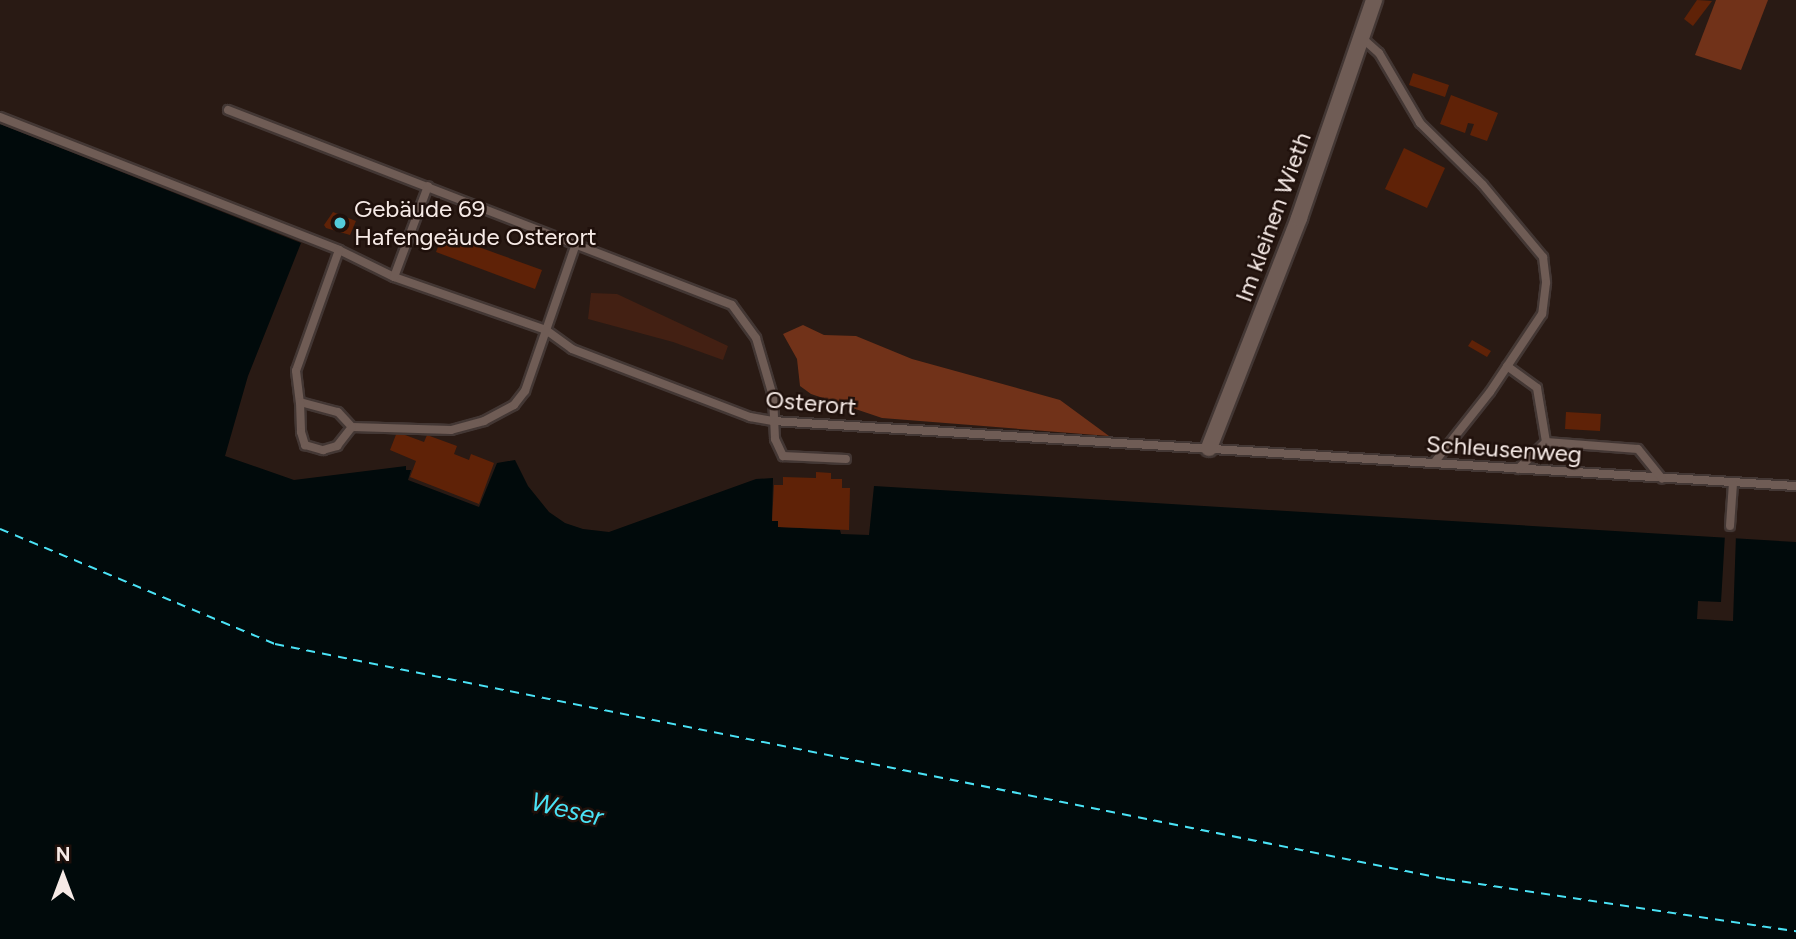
<!DOCTYPE html>
<meta charset="utf-8">
<style>
body{margin:0}
#map{position:relative;width:1796px;height:939px;overflow:hidden;background:#291a14;font-family:Figtree,sans-serif}
div>[style]{position:absolute}
.green>*{inset:0;background:#432013}
.forest>*{inset:0;background:#713219}
.water>*{inset:0;background:#010a0b}
.pier>*{inset:0;background:#291a14}
.ferry>*{height:2px;margin-top:-1px;transform-origin:0;background:repeating-linear-gradient(90deg,#4ae2f5 0 9px,transparent 0 16px)}
.building>*{inset:0;background:#5f2207}
.roads{filter:drop-shadow(2px 0 #433734) drop-shadow(-2px 0 #433734) drop-shadow(0 2px #433734) drop-shadow(0 -2px #433734)}
.service>*{height:8px;margin:-4px;padding:0 4px;transform-origin:4px;border-radius:4px;background:#6f5c55}
.minor>*{height:16px;margin:-8px;padding:0 8px;transform-origin:8px;border-radius:8px;background:#6f5c55}
.dots>*{width:19px;height:19px;translate:-50% -50%;box-sizing:border-box;border:4px solid #1f100b;border-radius:50%}
span{translate:-50% -50%;white-space:nowrap;text-align:center;line-height:1.15;-webkit-text-stroke:5px #1f100b;paint-order:stroke}
.poi-label{font-size:24px;color:#f6eae6}
.left{translate:0 -50%;text-align:left}
.street-label{font-size:24px;color:#f6eae6}
.water-label{font-size:26px;color:#4ae2f5;font-style:italic}
.north{position:absolute;left:28px;top:841px;width:70px;height:70px;-webkit-text-stroke:5px #1f100b;paint-order:stroke;rotate:0deg;font-size:19px;font-weight:700;line-height:28px;text-align:center;color:#f6eae6}
.north::after{content:'';display:block;margin:auto;width:24px;height:32px;background:#f6eae6;clip-path:polygon(50% 0,100% 100%,50% 72%,0 100%)}
</style>
<div id="map">
<div class="green">
<i style="clip-path:polygon(591px 293px,617px 294px,728px 346px,723px 360px,673px 342px,588px 319px)"></i>
</div>
<div class="forest">
<i style="clip-path:polygon(1716px 0,1768px 0,1741px 70px,1695px 55px)"></i>
<i style="clip-path:polygon(803px 325px,824px 335px,856px 336px,912px 359px,1060px 400px,1109px 436px,882px 418px,811px 394px,800px 386px,797px 359px,783px 334px)"></i>
</div>
<div class="water">
<i style="clip-path:polygon(0 124px,301px 243px,248px 376px,225px 456px,294px 480px,406px 466px,406px 470px,411px 470px,408px 480px,479px 507px,497px 463px,515px 460px,528px 486px,549px 512px,565px 523px,583px 529px,609px 532px,756px 479px,773px 478px,772px 520px,778px 521px,778px 527px,840px 530px,841px 534px,869px 535px,874px 486px,1796px 542px,1796px 939px,0 939px)"></i>
</div>
<div class="pier">
<i style="clip-path:polygon(1725px 534px,1736px 535px,1733px 621px,1697px 619px,1698px 601px,1721px 602px)"></i>
</div>
<div class="ferry">
<i style="left:0;top:529px;width:298px;rotate:22.7deg"></i>
<i style="left:275px;top:644px;width:1194px;rotate:11.35deg"></i>
<i style="left:1446px;top:879px;width:354px;rotate:8.5deg"></i>
</div>
<div class="building">
<i style="clip-path:polygon(1697px 0,1712px 1px,1693px 26px,1684px 19px)"></i>
<i style="clip-path:polygon(1413px 73px,1449px 85px,1445px 97px,1409px 85px)"></i>
<i style="clip-path:polygon(1451px 95px,1498px 113px,1487px 141px,1470px 135px,1474px 124px,1468px 123px,1465px 133px,1440px 124px)"></i>
<i style="clip-path:polygon(1404px 148px,1445px 168px,1427px 208px,1385px 189px)"></i>
<i style="clip-path:polygon(333px 212px,356px 221px,350px 235px,326px 228px,324px 225px)"></i>
<i style="clip-path:polygon(443px 234px,542px 270px,535px 289px,436px 252px)"></i>
<i style="clip-path:polygon(1472px 340px,1491px 351px,1487px 357px,1468px 346px)"></i>
<i style="clip-path:polygon(1566px 412px,1601px 414px,1600px 431px,1565px 429px)"></i>
<i style="clip-path:polygon(397px 432px,424px 442px,427px 435px,457px 446px,454px 454px,469px 460px,471px 454px,494px 463px,479px 504px,410px 477px,416px 461px,390px 450px)"></i>
<i style="clip-path:polygon(816px 472px,831px 473px,831px 479px,842px 479px,842px 488px,850px 488px,849px 530px,778px 527px,778px 521px,772px 521px,774px 485px,783px 485px,783px 477px,816px 478px)"></i>
</div>
<div class="roads">
<div class="service">
<i style="left:1361px;top:37px;width:24px;rotate:42deg"></i>
<i style="left:1379px;top:53px;width:81px;rotate:59.6deg"></i>
<i style="left:1420px;top:123px;width:88px;rotate:44.5deg"></i>
<i style="left:1483px;top:185px;width:94px;rotate:50.2deg"></i>
<i style="left:1543px;top:257px;width:26px;rotate:83deg"></i>
<i style="left:1546px;top:283px;width:31px;rotate:97deg"></i>
<i style="left:1542px;top:314px;width:94px;rotate:123.7deg"></i>
<i style="left:1490px;top:392px;width:90px;rotate:128.3deg"></i>
<i style="left:228px;top:110px;width:540px;rotate:21.15deg"></i>
<i style="left:732px;top:305px;width:41px;rotate:54deg"></i>
<i style="left:756px;top:338px;width:60px;rotate:73.7deg"></i>
<i style="left:773px;top:396px;width:43px;rotate:87.3deg"></i>
<i style="left:775px;top:439px;width:19px;rotate:65deg"></i>
<i style="left:783px;top:456px;width:63px;rotate:2.7deg"></i>
<i style="left:0;top:117px;width:364px;rotate:21.4deg"></i>
<i style="left:339px;top:250px;width:61px;rotate:26.1deg"></i>
<i style="left:394px;top:277px;width:161px;rotate:19.2deg"></i>
<i style="left:546px;top:330px;width:32px;rotate:36deg"></i>
<i style="left:572px;top:349px;width:191px;rotate:20.9deg"></i>
<i style="left:750px;top:417px;width:23px;rotate:10deg"></i>
<i style="left:773px;top:421px;width:1025px;rotate:3.64deg"></i>
<i style="left:339px;top:250px;width:128px;rotate:109.6deg"></i>
<i style="left:296px;top:371px;width:31px;rotate:83deg"></i>
<i style="left:300px;top:402px;width:39px;rotate:15deg"></i>
<i style="left:338px;top:412px;width:21px;rotate:47deg"></i>
<i style="left:352px;top:427px;width:99px;rotate:1.7deg"></i>
<i style="left:451px;top:430px;width:34px;rotate:-15deg"></i>
<i style="left:484px;top:421px;width:34px;rotate:-28deg"></i>
<i style="left:514px;top:405px;width:18px;rotate:-52deg"></i>
<i style="left:525px;top:391px;width:156px;rotate:-70.9deg"></i>
<i style="left:394px;top:277px;width:97px;rotate:-69.5deg"></i>
<i style="left:1507px;top:366px;width:37px;rotate:36deg"></i>
<i style="left:1537px;top:388px;width:55px;rotate:80.5deg"></i>
<i style="left:300px;top:402px;width:30px;rotate:88deg"></i>
<i style="left:301px;top:432px;width:14px;rotate:73deg"></i>
<i style="left:305px;top:445px;width:19px;rotate:16deg"></i>
<i style="left:323px;top:450px;width:15px;rotate:-16deg"></i>
<i style="left:337px;top:446px;width:24px;rotate:-52deg"></i>
<i style="left:1518px;top:469px;width:39px;rotate:-44deg"></i>
<i style="left:1546px;top:442px;width:92px;rotate:4.4deg"></i>
<i style="left:1638px;top:449px;width:38px;rotate:51deg"></i>
<i style="left:1730px;top:526px;width:43px;rotate:-86deg"></i>
</div>
<div class="minor">
<i style="left:1209px;top:448px;width:247px;rotate:-68.6deg"></i>
<i style="left:1299px;top:218px;width:231px;rotate:-71deg"></i>
</div>
</div>
<div class="dots">
<i style="left:340px;top:223px;background:#53cbda"></i>
</div>
<div class="poi-label">
<span class="left" style="left:354px;top:223px">Gebäude 69<br>Hafengeäude Osterort</span>
</div>
<div class="street-label">
<span style="left:1273px;top:217px;rotate:-70deg">Im kleinen Wieth</span>
<span style="left:811px;top:403px;rotate:5deg">Osterort</span>
<span style="left:1504px;top:449px;rotate:4deg">Schleusenweg</span>
</div>
<div class="water-label">
<span style="left:567px;top:810px;rotate:13deg">Weser</span>
</div>
<div class="north">N</div>
</div>
